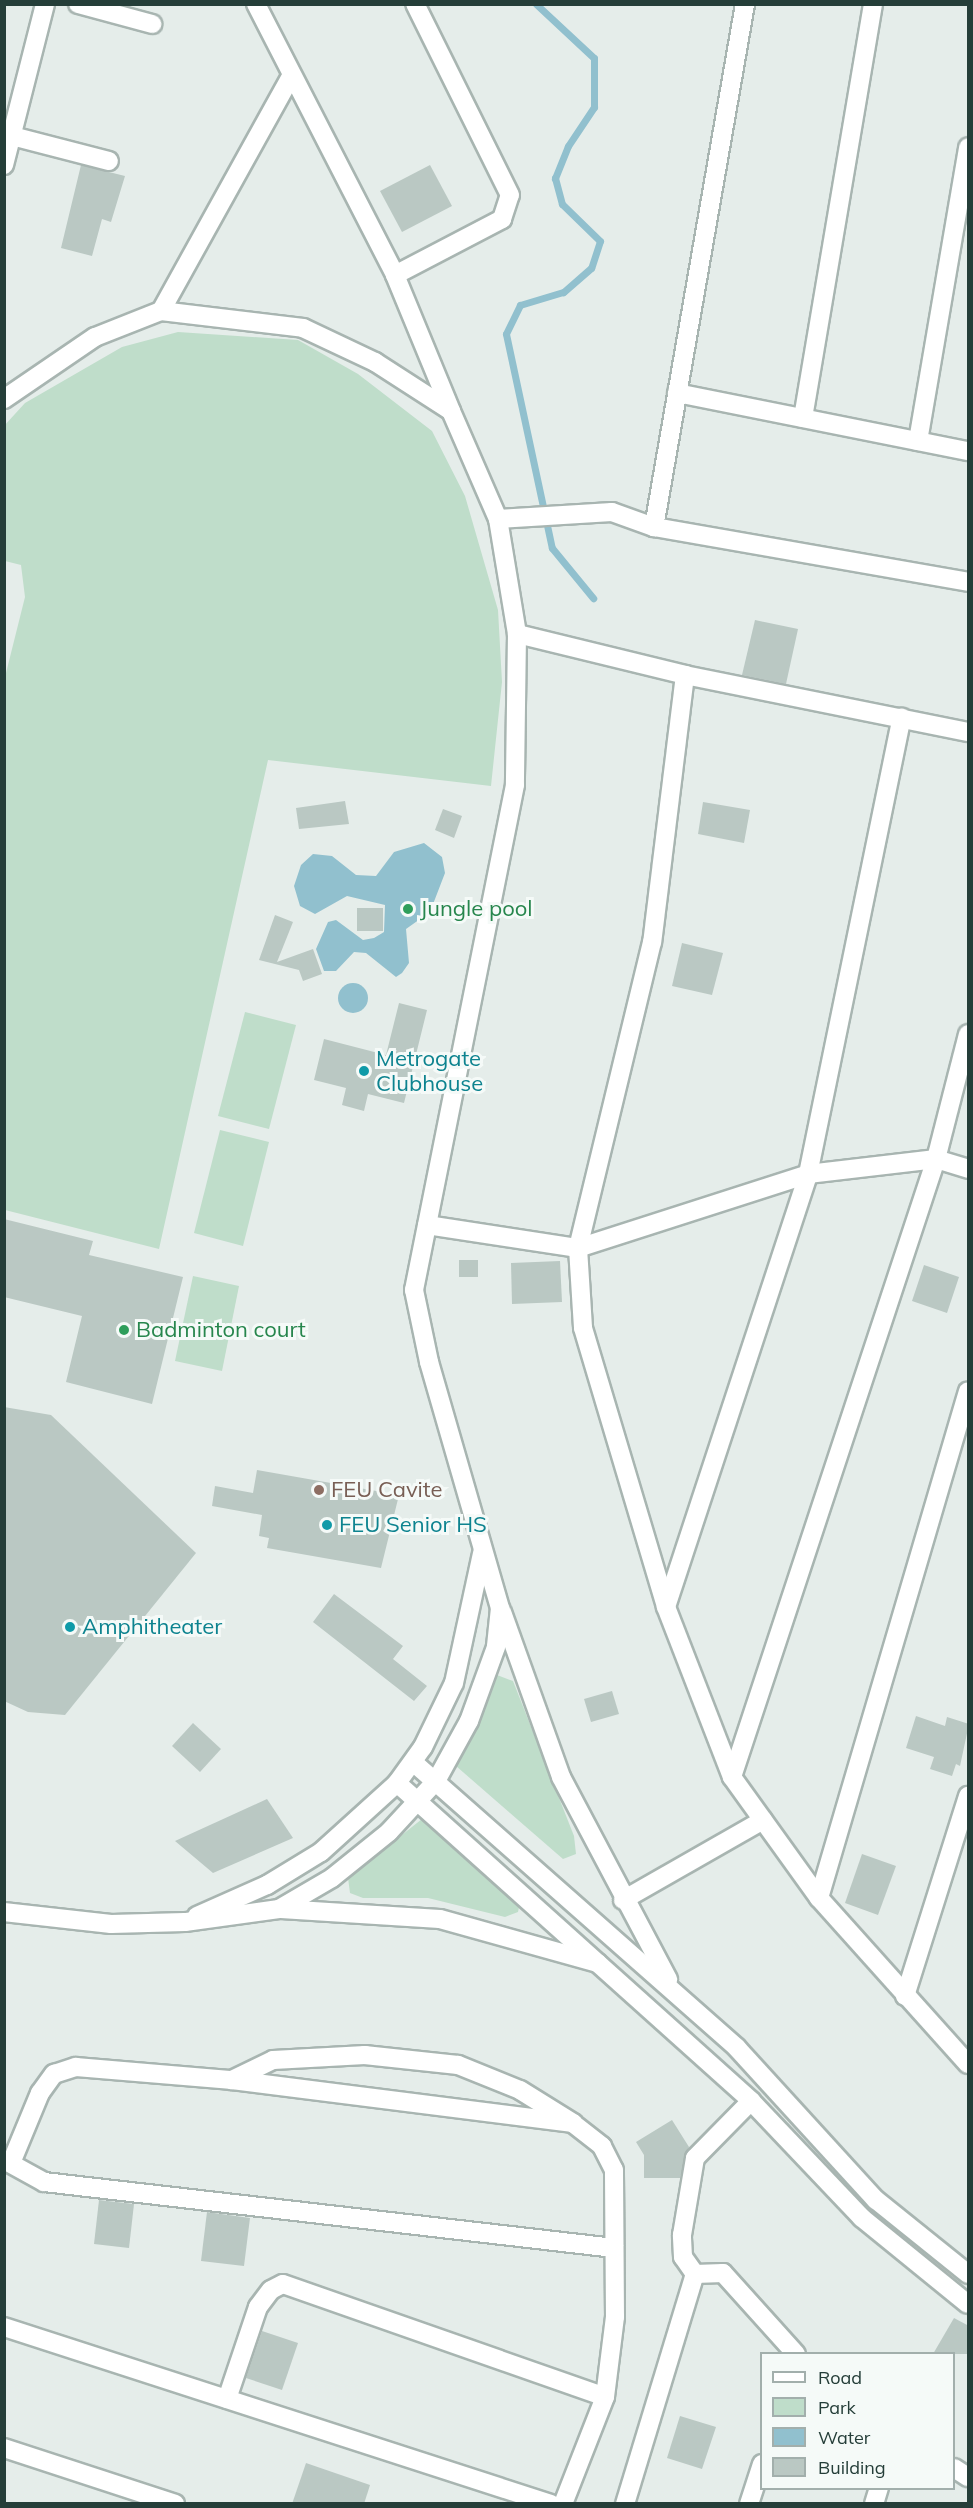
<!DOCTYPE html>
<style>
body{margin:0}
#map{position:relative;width:973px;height:2508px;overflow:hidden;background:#e5edea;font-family:Mulish,sans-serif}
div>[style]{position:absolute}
.green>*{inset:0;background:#bfddca}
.water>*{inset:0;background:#91c0ce}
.round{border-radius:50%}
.stream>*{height:7px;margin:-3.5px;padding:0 3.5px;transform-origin:3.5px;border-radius:3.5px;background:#91c0ce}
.building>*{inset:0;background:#bac8c3}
.roads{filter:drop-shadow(2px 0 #a8b5b1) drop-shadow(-2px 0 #a8b5b1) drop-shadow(0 2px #a8b5b1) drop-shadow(0 -2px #a8b5b1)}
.minor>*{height:18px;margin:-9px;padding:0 9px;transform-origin:9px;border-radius:9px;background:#fff}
.tertiary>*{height:18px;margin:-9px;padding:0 9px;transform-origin:9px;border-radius:9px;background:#fff}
.dots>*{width:16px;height:16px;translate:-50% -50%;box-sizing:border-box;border:3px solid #f5faf8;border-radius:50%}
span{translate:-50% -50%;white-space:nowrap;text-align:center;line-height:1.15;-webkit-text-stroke:6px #f5faf8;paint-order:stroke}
.leisure-label{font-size:22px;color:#27864d}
.left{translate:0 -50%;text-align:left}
.culture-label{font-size:22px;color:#0d838f}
.education-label{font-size:22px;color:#785e54}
.frame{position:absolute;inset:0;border:6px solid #253e39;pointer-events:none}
.legend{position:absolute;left:760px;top:2352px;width:195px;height:138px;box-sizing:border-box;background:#f5faf8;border:2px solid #a2afac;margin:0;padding:8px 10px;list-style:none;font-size:18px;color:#253e39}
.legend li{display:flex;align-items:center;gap:12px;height:30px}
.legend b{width:30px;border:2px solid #a2afac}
</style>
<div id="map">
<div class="green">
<i style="clip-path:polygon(178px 332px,298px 340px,358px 374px,432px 431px,465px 496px,498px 610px,502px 682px,491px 786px,268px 760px,159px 1249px,5px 1210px,4px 681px,25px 597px,21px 565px,5px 561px,4px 426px,25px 403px,122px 347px)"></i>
<i style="clip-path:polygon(245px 1012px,296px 1025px,269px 1129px,218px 1116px)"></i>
<i style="clip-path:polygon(220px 1130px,269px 1142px,243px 1246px,194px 1233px)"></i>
<i style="clip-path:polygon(193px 1276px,239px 1286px,222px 1371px,175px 1361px)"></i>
<i style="clip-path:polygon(497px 1675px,513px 1681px,574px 1836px,576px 1854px,563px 1859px,456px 1766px)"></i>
<i style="clip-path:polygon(427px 1815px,521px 1898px,518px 1912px,505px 1917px,428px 1898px,363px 1898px,350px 1893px,348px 1878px)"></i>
</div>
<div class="water">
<i style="clip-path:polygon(424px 843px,442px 857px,445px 873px,430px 912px,406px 929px,409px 963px,402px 973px,396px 977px,366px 953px,354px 952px,336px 971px,324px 971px,316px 949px,328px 922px,336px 920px,363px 940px,374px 938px,384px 932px,385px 905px,347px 896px,315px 914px,300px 906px,294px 886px,301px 865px,313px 854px,332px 856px,356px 875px,376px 876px,394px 852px)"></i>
<i class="round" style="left:338px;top:983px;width:30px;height:30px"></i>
</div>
<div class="stream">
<i style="left:536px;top:4px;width:79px;rotate:43deg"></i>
<i style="left:594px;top:58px;width:49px;rotate:90deg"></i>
<i style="left:594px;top:107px;width:47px;rotate:123.7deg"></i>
<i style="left:568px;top:146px;width:35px;rotate:112deg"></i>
<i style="left:555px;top:178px;width:27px;rotate:75deg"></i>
<i style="left:562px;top:204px;width:53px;rotate:44.2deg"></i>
<i style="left:600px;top:241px;width:28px;rotate:108deg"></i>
<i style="left:591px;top:268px;width:37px;rotate:139deg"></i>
<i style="left:563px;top:292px;width:45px;rotate:163.2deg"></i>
<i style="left:520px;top:305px;width:32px;rotate:116deg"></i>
<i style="left:506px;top:334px;width:219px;rotate:77.9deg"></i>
<i style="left:552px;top:548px;width:65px;rotate:50.6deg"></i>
</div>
<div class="building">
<i style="clip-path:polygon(81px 165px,125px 176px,111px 222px,102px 219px,92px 256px,61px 248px)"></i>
<i style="clip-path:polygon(430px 165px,452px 206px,402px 232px,380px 191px)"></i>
<i style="clip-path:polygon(755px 620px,798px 629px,786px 684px,742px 675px)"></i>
<i style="clip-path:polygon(345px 801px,349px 824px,299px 829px,296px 808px)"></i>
<i style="clip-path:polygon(703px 802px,750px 810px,744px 843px,698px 834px)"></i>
<i style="clip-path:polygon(443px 809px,462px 816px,454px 838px,435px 830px)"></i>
<i style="clip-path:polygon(357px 908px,383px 908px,383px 931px,357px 931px)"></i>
<i style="clip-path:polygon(275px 915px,293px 922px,277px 962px,313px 949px,322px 974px,303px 981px,299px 970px,259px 960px)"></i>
<i style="clip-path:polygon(682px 943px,723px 953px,712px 995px,672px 986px)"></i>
<i style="clip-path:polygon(399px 1003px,427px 1010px,404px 1103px,368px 1094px,364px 1111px,342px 1105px,346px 1088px,314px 1080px,324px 1039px,386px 1055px)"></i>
<i style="clip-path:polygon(4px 1219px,93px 1241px,89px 1255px,183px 1277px,152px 1404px,66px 1382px,82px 1316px,4px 1297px)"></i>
<i style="clip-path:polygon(459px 1260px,478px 1260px,478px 1277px,459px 1277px)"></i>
<i style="clip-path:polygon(560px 1261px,562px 1302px,512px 1304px,511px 1263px)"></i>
<i style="clip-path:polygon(924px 1265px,959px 1277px,947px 1313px,912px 1301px)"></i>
<i style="clip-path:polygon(4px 1407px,51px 1415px,196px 1553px,65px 1715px,28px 1712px,4px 1701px)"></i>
<i style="clip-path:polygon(257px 1470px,399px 1495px,381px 1568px,267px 1548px,269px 1538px,259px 1536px,262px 1515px,212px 1506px,215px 1486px,253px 1493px)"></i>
<i style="clip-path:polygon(334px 1594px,403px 1646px,393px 1659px,427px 1686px,414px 1701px,313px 1622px)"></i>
<i style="clip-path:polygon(612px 1691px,619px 1714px,591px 1722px,584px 1699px)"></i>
<i style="clip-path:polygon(916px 1716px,945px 1726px,947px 1717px,969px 1724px,960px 1766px,956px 1764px,952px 1776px,930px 1769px,934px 1757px,906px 1748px)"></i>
<i style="clip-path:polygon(193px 1723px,221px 1749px,200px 1772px,172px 1746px)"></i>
<i style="clip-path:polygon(267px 1799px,293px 1838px,213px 1873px,175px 1841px)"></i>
<i style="clip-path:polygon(862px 1854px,896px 1866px,878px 1915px,845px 1903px)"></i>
<i style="clip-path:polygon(672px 2120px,689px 2147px,680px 2178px,644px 2178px,644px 2155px,636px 2142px)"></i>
<i style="clip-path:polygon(99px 2200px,134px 2204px,129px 2248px,94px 2244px)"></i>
<i style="clip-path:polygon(207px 2212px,250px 2218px,244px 2266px,201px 2261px)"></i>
<i style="clip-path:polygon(954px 2318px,969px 2326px,969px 2354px,933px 2354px)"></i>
<i style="clip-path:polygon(262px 2331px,298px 2343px,282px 2390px,246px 2378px)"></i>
<i style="clip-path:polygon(680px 2416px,716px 2427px,702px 2469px,667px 2458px)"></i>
<i style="clip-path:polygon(306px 2463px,370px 2485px,364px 2504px,292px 2504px)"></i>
</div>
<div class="roads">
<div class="minor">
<i style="left:78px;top:4px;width:77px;rotate:15.1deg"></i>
<i style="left:256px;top:4px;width:305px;rotate:62.8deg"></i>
<i style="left:395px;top:275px;width:147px;rotate:67.6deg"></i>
<i style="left:745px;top:4px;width:531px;rotate:99.87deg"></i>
<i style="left:654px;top:527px;width:319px;rotate:9.9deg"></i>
<i style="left:12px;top:136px;width:100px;rotate:14.5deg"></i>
<i style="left:4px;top:165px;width:166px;rotate:-75.7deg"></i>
<i style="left:395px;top:275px;width:121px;rotate:-27.6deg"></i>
<i style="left:502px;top:219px;width:25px;rotate:-72deg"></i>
<i style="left:510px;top:195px;width:213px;rotate:-116.4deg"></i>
<i style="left:161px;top:311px;width:269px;rotate:-61deg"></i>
<i style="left:677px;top:393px;width:297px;rotate:11.3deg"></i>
<i style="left:803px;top:418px;width:420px;rotate:-80.4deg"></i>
<i style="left:918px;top:441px;width:298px;rotate:-80.3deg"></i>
<i style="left:498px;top:519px;width:114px;rotate:-3.5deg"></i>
<i style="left:612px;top:512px;width:45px;rotate:19.7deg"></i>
<i style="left:517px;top:634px;width:173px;rotate:13.7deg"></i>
<i style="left:685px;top:675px;width:289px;rotate:11.4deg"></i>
<i style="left:685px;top:675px;width:269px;rotate:97deg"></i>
<i style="left:652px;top:942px;width:315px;rotate:103.6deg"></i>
<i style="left:578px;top:1248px;width:80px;rotate:86.4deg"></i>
<i style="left:583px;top:1328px;width:291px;rotate:73.4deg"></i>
<i style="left:666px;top:1607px;width:182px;rotate:68.8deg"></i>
<i style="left:732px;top:1777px;width:149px;rotate:54.3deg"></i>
<i style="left:819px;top:1898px;width:223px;rotate:48.1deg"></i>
<i style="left:427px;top:1225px;width:153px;rotate:8.7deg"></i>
<i style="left:578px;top:1248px;width:242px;rotate:-17.8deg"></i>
<i style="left:808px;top:1174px;width:129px;rotate:-6.7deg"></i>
<i style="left:936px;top:1159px;width:34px;rotate:17deg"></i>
<i style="left:666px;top:1607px;width:456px;rotate:-71.8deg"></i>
<i style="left:808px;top:1174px;width:466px;rotate:-78.4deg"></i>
<i style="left:732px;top:1777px;width:651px;rotate:-71.73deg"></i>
<i style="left:936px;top:1159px;width:129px;rotate:-75.6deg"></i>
<i style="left:819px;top:1898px;width:528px;rotate:-73.62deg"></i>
<i style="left:623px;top:1900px;width:161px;rotate:-29.7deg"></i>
<i style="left:905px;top:1996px;width:210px;rotate:-72.5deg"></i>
<i style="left:4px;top:2160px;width:46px;rotate:28.8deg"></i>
<i style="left:44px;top:2182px;width:574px;rotate:6.6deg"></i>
<i style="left:11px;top:2163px;width:76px;rotate:-67.5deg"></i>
<i style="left:40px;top:2093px;width:24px;rotate:-54deg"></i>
<i style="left:54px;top:2074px;width:23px;rotate:-18deg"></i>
<i style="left:76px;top:2067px;width:157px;rotate:4.8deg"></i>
<i style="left:695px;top:2274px;width:21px;rotate:-125deg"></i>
<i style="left:683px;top:2257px;width:22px;rotate:-93deg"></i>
<i style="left:682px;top:2235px;width:78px;rotate:-80.4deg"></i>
<i style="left:695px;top:2158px;width:80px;rotate:-45.5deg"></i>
<i style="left:695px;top:2274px;width:28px;rotate:-2deg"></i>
<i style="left:723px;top:2273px;width:109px;rotate:48deg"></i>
<i style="left:4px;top:2327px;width:575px;rotate:17.93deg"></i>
<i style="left:227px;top:2399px;width:97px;rotate:-71.4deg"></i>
<i style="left:258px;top:2307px;width:21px;rotate:-53deg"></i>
<i style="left:271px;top:2290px;width:13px;rotate:-27deg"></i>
<i style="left:283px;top:2284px;width:341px;rotate:19.3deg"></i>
<i style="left:4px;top:2448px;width:180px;rotate:18.1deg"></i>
<i style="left:954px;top:2468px;width:17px;rotate:33deg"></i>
<i style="left:563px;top:2504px;width:115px;rotate:-68.6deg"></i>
<i style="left:605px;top:2397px;width:81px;rotate:-82.9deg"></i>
<i style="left:615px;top:2317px;width:147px;rotate:-90.4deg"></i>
<i style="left:614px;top:2170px;width:27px;rotate:-117deg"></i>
<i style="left:602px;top:2146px;width:37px;rotate:-142deg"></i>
<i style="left:573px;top:2123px;width:62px;rotate:-148.1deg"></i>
<i style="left:520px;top:2090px;width:67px;rotate:-158deg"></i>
<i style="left:458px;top:2065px;width:94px;rotate:-173.9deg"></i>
<i style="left:365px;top:2055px;width:92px;rotate:176.9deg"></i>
<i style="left:273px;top:2060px;width:46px;rotate:154deg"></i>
<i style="left:232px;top:2080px;width:344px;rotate:7.2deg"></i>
<i style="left:625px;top:2504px;width:240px;rotate:-73.1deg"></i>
<i style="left:749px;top:2504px;width:42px;rotate:-72deg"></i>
<i style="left:874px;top:2504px;width:17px;rotate:-73deg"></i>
</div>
<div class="tertiary">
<i style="left:4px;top:399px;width:110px;rotate:-34.3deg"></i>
<i style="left:95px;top:337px;width:71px;rotate:-21.5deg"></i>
<i style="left:161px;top:311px;width:143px;rotate:6.8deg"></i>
<i style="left:303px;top:328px;width:80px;rotate:25.3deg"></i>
<i style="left:375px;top:362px;width:90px;rotate:32.8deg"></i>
<i style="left:451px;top:411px;width:118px;rotate:66.5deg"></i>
<i style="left:498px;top:519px;width:117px;rotate:80.6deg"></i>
<i style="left:517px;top:634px;width:151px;rotate:90.8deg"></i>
<i style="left:515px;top:785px;width:515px;rotate:101.31deg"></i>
<i style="left:414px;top:1290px;width:74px;rotate:78.2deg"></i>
<i style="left:429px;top:1362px;width:256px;rotate:73.9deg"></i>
<i style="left:500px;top:1608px;width:39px;rotate:96deg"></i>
<i style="left:496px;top:1647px;width:79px;rotate:110deg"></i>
<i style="left:469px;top:1721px;width:68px;rotate:118.8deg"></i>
<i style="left:436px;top:1781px;width:69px;rotate:132.7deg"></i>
<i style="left:389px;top:1832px;width:73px;rotate:141.1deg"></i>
<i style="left:332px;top:1878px;width:61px;rotate:149.7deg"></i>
<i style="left:279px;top:1909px;width:95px;rotate:172.1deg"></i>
<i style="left:185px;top:1922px;width:74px;rotate:178.5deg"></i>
<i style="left:111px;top:1924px;width:108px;rotate:-173.6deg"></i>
<i style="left:502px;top:1612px;width:175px;rotate:70.3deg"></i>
<i style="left:561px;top:1777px;width:229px;rotate:62.1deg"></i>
<i style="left:413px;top:1762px;width:432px;rotate:41.4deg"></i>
<i style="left:737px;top:2048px;width:206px;rotate:47.6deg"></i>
<i style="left:876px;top:2200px;width:118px;rotate:38.8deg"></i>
<i style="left:397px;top:1783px;width:476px;rotate:41.9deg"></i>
<i style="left:751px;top:2101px;width:161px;rotate:46.5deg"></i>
<i style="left:862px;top:2218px;width:136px;rotate:39.1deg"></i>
<i style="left:281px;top:1909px;width:159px;rotate:3.6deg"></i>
<i style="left:440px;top:1919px;width:164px;rotate:15.6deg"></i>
<i style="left:197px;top:1916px;width:77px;rotate:-23.9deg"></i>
<i style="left:267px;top:1885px;width:63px;rotate:-31.4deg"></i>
<i style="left:321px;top:1852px;width:103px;rotate:-42.2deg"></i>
<i style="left:397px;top:1783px;width:44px;rotate:-54.2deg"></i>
<i style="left:423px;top:1747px;width:71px;rotate:-64.2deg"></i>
<i style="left:454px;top:1683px;width:133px;rotate:-77.8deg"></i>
</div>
</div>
<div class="dots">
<i style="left:408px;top:909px;background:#2e9e5b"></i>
<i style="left:364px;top:1071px;background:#0f9aa8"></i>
<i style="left:124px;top:1330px;background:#2e9e5b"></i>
<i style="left:319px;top:1490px;background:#8d6e63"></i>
<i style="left:327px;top:1525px;background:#0f9aa8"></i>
<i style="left:70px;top:1627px;background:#0f9aa8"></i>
</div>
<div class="leisure-label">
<span class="left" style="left:420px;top:909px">Jungle pool</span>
<span class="left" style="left:136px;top:1330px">Badminton court</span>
</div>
<div class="culture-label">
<span class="left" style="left:376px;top:1071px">Metrogate<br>Clubhouse</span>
<span class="left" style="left:339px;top:1525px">FEU Senior HS</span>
<span class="left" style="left:82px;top:1627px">Amphitheater</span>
</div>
<div class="education-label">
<span class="left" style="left:331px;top:1490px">FEU Cavite</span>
</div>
<div class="frame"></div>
<ul class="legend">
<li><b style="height:8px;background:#fff"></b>Road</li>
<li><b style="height:16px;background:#bfddca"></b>Park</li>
<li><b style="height:16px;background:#91c0ce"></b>Water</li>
<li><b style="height:16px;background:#bac8c3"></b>Building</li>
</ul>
</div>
